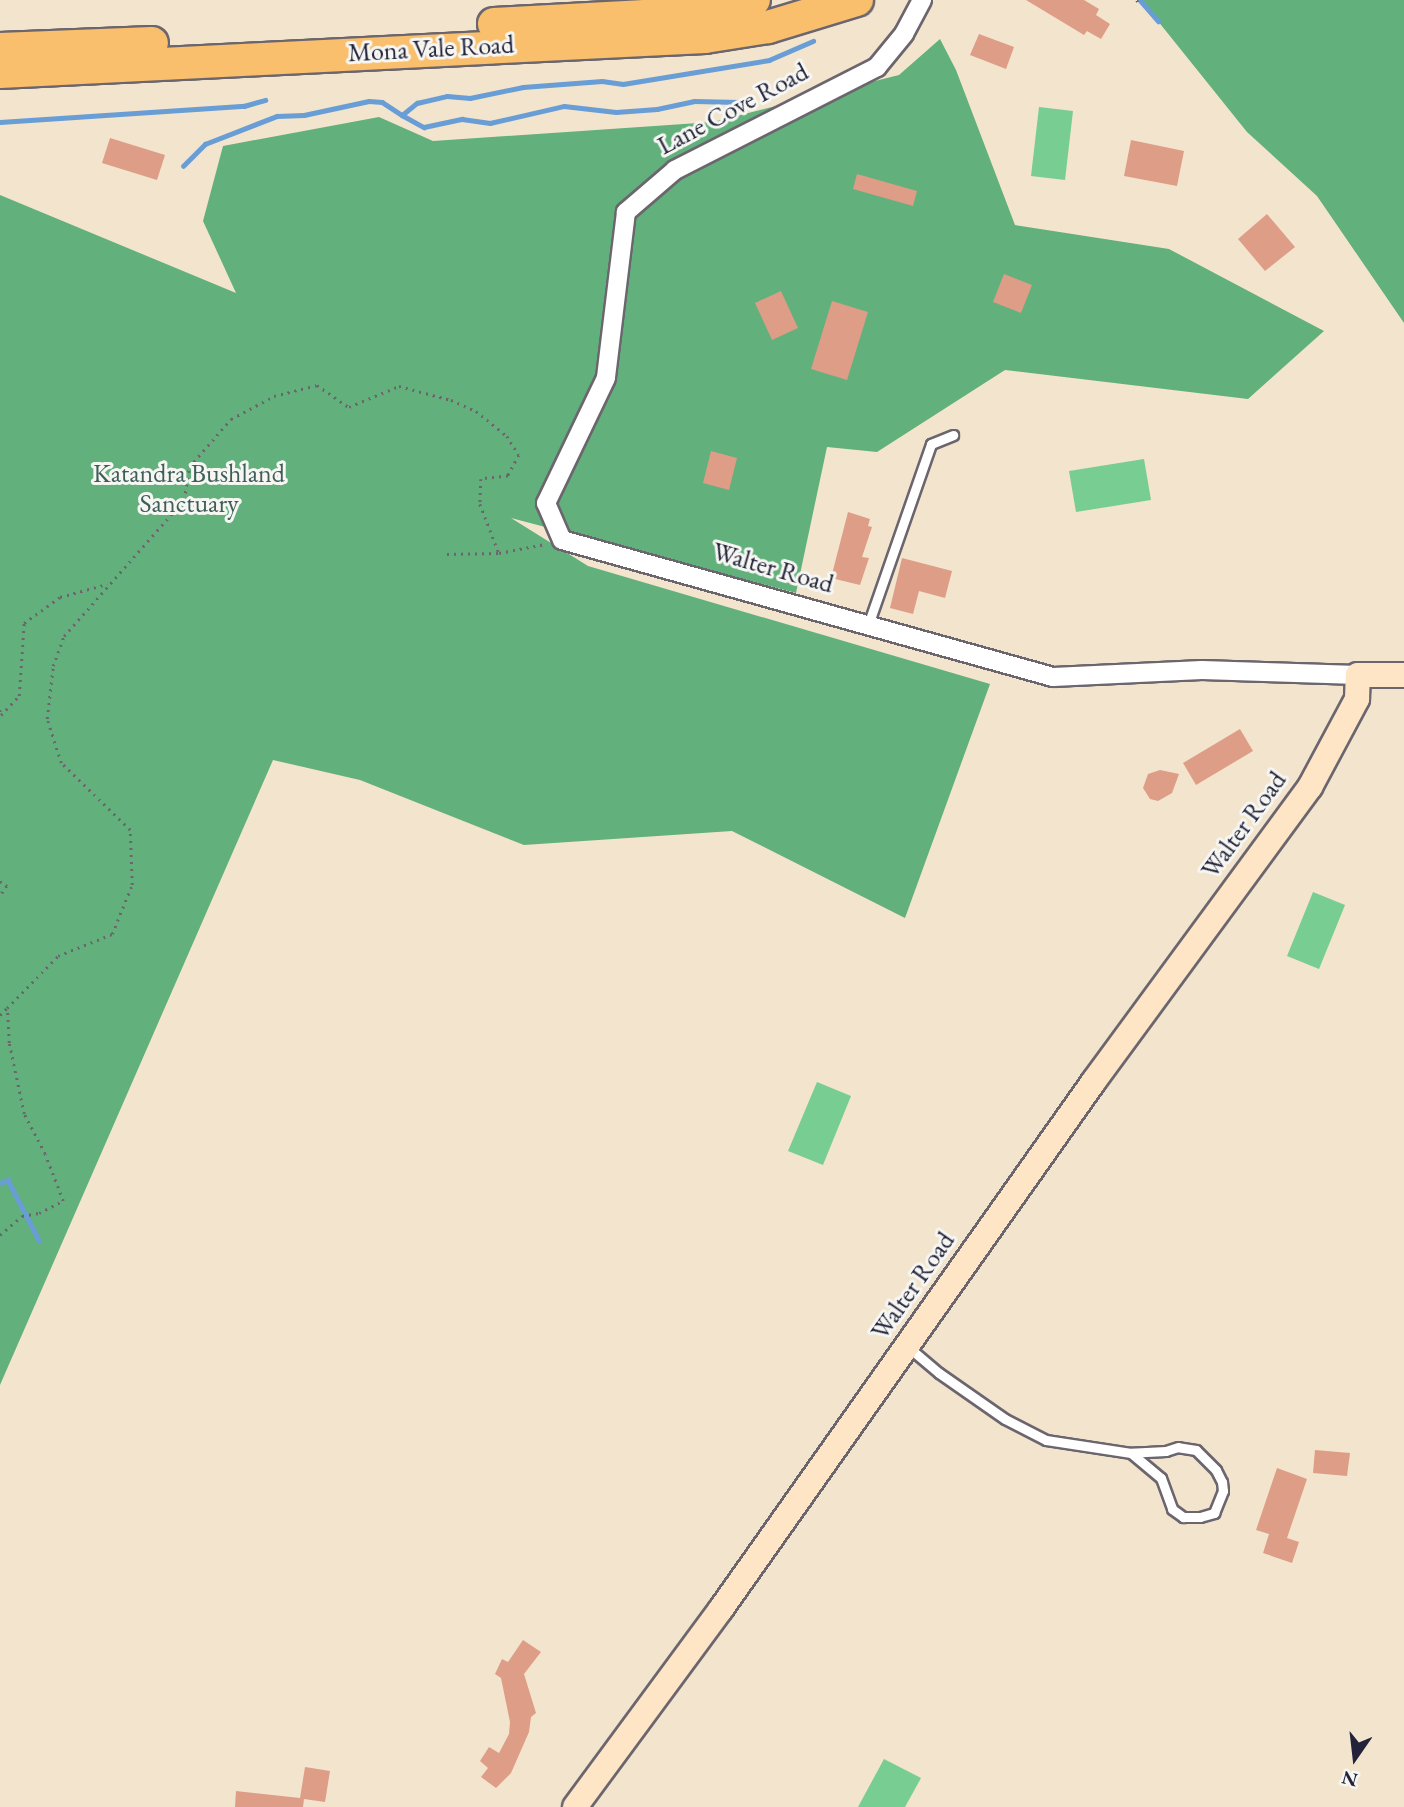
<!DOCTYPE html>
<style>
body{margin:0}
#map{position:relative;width:1404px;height:1807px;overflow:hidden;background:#f3e4cd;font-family:"EB Garamond",serif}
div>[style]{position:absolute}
.green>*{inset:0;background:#78cd92}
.forest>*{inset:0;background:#62b07c}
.stream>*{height:4.5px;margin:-2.25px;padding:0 2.25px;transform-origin:2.25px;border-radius:2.25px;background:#689ed5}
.building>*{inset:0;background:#de9d86}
.path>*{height:2.5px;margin-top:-1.25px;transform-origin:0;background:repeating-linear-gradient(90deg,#6b666e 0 2px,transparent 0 7px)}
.roads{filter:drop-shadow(2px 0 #6b666e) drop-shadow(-2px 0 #6b666e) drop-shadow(0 2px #6b666e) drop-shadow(0 -2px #6b666e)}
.lane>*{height:9px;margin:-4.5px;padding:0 4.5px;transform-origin:4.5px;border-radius:4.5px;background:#fff}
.street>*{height:18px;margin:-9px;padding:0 9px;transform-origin:9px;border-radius:9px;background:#fff}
.secondary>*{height:24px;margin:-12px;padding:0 12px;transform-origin:12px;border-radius:12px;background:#fde5c5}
.highway>*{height:32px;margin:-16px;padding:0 16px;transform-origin:16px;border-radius:16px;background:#f9bf6d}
span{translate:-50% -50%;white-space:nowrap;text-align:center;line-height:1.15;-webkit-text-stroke:6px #f6f6f2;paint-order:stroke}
.street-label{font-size:26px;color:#22223b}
.park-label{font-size:26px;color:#405e59}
.north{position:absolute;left:1320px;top:1723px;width:70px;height:70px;-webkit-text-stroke:5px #f6f6f2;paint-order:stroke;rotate:194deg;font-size:19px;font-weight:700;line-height:28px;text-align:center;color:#22223b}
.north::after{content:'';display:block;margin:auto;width:24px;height:32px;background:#22223b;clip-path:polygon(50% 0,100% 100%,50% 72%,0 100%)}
</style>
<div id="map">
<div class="green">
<i style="clip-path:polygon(1039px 107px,1073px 111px,1065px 180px,1031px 176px)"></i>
<i style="clip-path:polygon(1144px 459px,1151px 500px,1076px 512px,1069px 471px)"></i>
<i style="clip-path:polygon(1313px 892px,1345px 905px,1319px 969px,1287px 956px)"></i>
<i style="clip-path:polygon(817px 1082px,851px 1096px,823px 1165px,788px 1151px)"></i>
<i style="clip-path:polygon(884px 1759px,921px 1778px,905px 1807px,858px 1807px)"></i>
</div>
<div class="forest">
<i style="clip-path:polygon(1141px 0,1404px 0,1404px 323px,1317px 196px,1247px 132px)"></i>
<i style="clip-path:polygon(940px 39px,956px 70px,1015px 225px,1169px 249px,1324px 331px,1248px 399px,1005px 370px,877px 452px,827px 447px,796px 593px,511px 518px,588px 566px,990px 684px,905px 918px,732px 831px,524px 845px,360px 780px,273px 760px,0 1385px,0 195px,236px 293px,203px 221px,223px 146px,379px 117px,433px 141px,713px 122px,899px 75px)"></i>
</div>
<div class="stream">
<i style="left:1140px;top:0;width:28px;rotate:49deg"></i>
<i style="left:402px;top:115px;width:25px;rotate:29deg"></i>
<i style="left:424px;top:127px;width:39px;rotate:-12deg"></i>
<i style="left:462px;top:119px;width:28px;rotate:8deg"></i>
<i style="left:490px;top:123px;width:76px;rotate:-12.9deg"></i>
<i style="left:564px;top:106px;width:52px;rotate:6.6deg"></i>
<i style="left:616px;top:112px;width:41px;rotate:-4.2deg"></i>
<i style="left:657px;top:109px;width:38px;rotate:-12deg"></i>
<i style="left:694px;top:101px;width:45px;rotate:1.3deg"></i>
<i style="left:739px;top:102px;width:14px;rotate:17deg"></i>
<i style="left:0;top:122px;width:245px;rotate:-3.8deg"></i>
<i style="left:244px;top:106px;width:22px;rotate:-16deg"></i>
<i style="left:183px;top:166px;width:31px;rotate:-45deg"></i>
<i style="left:205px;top:144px;width:77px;rotate:-21.3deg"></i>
<i style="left:277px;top:116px;width:27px;rotate:-2deg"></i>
<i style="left:304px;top:115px;width:66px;rotate:-12.2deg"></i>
<i style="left:369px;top:101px;width:13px;rotate:4deg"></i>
<i style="left:382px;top:102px;width:24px;rotate:33deg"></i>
<i style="left:402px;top:115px;width:19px;rotate:-39deg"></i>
<i style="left:417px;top:103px;width:31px;rotate:-13deg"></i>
<i style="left:447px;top:96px;width:23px;rotate:5deg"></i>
<i style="left:470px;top:98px;width:54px;rotate:-11.7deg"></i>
<i style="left:523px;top:87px;width:79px;rotate:-4.3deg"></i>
<i style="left:602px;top:81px;width:21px;rotate:8deg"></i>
<i style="left:623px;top:84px;width:148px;rotate:-9.3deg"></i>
<i style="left:769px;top:60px;width:48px;rotate:-23.4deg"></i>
<i style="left:0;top:1183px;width:9px;rotate:-21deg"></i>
<i style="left:8px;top:1180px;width:68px;rotate:62.7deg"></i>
</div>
<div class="building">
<i style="clip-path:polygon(1026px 0,1084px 0,1099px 9px,1096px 15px,1110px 24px,1101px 39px,1087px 31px,1084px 35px)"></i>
<i style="clip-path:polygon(979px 34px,1014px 47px,1006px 69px,970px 55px)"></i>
<i style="clip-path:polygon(110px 138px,165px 155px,157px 180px,102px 163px)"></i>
<i style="clip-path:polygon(1131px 140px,1184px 151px,1177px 186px,1124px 176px)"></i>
<i style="clip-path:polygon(857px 174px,917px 191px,913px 206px,853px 189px)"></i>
<i style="clip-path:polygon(1267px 214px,1295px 247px,1265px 271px,1238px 239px)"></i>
<i style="clip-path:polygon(1004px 274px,1032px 285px,1021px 313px,993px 302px)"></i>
<i style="clip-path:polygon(781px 291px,798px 328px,772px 340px,755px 303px)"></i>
<i style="clip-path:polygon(832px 301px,868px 312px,847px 380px,811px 369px)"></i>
<i style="clip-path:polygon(711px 451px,737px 458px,729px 490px,703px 483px)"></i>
<i style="clip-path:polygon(848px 512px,870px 519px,868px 526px,872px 527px,862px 557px,869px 558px,860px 585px,831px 578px)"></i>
<i style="clip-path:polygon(902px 558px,952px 571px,945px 598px,919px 591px,913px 614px,890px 608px)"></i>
<i style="clip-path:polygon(1240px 729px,1253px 751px,1196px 785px,1183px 763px)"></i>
<i style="clip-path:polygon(1160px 770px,1179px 774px,1172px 793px,1158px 801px,1150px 799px,1143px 788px,1148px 774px)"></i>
<i style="clip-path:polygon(1315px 1450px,1350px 1453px,1347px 1476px,1313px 1473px)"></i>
<i style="clip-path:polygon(1277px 1468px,1307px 1479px,1287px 1538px,1299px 1542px,1292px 1563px,1263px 1553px,1269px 1534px,1256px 1530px)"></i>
<i style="clip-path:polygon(523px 1640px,541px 1652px,524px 1674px,536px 1713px,531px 1717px,529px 1732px,511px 1773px,496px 1788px,481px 1777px,488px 1768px,480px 1761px,489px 1747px,499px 1753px,509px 1734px,510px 1722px,501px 1678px,495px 1674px,502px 1659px,508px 1662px)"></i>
<i style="clip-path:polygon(305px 1767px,330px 1771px,325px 1802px,304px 1799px,303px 1807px,235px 1807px,236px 1791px,300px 1798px)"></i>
</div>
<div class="path">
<i style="left:1137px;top:0;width:2px;rotate:63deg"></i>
<i style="left:447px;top:554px;width:52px;rotate:-1.1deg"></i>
<i style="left:499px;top:553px;width:47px;rotate:-11.1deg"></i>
<i style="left:0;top:710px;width:5px;rotate:79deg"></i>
<i style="left:1px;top:715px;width:26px;rotate:-47deg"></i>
<i style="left:19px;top:696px;width:73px;rotate:-86.1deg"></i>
<i style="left:24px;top:623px;width:44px;rotate:-35.8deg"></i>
<i style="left:60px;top:597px;width:49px;rotate:-15.5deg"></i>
<i style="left:0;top:881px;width:9px;rotate:36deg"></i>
<i style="left:7px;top:886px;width:12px;rotate:125deg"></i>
<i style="left:0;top:1015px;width:10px;rotate:-45deg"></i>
<i style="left:0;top:1235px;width:29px;rotate:-41deg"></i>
<i style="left:22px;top:1216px;width:17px;rotate:-10deg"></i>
<i style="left:39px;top:1213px;width:27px;rotate:-27deg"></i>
<i style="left:63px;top:1201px;width:50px;rotate:-111deg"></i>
<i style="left:45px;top:1154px;width:45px;rotate:-117.7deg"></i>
<i style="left:24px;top:1114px;width:73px;rotate:-101.9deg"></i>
<i style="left:9px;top:1043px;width:35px;rotate:-93deg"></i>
<i style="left:7px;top:1008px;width:73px;rotate:-45.6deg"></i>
<i style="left:58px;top:956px;width:58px;rotate:-22.2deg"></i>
<i style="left:112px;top:934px;width:53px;rotate:-67.8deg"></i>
<i style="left:132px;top:885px;width:55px;rotate:-92.1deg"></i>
<i style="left:130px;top:830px;width:96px;rotate:-135.8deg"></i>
<i style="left:61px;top:763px;width:46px;rotate:-107.7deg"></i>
<i style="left:47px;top:719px;width:53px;rotate:-83.5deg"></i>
<i style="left:53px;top:666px;width:32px;rotate:-70deg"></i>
<i style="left:64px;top:636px;width:181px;rotate:-48.6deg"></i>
<i style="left:184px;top:500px;width:33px;rotate:-81deg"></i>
<i style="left:189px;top:467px;width:64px;rotate:-48.8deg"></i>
<i style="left:231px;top:419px;width:49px;rotate:-28.1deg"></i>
<i style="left:274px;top:396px;width:44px;rotate:-14.3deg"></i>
<i style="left:317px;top:385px;width:39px;rotate:35deg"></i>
<i style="left:349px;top:407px;width:54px;rotate:-22.8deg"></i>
<i style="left:399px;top:386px;width:54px;rotate:15.1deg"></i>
<i style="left:451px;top:400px;width:27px;rotate:24deg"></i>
<i style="left:476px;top:411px;width:40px;rotate:39deg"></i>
<i style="left:507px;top:436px;width:22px;rotate:58deg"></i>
<i style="left:519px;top:455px;width:24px;rotate:118deg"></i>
<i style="left:508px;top:476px;width:27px;rotate:174deg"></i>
<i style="left:481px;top:479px;width:25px;rotate:92deg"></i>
<i style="left:480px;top:504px;width:53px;rotate:68.8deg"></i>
</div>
<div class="roads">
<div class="lane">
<i style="left:868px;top:625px;width:192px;rotate:-70.8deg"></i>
<i style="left:931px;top:444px;width:24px;rotate:-22deg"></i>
<i style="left:907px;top:1346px;width:42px;rotate:40.2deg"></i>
<i style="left:939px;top:1373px;width:80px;rotate:34.9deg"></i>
<i style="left:1005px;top:1419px;width:46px;rotate:27.1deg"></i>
<i style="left:1046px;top:1440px;width:86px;rotate:8.7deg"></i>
<i style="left:1131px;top:1453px;width:39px;rotate:40deg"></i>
<i style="left:1161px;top:1478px;width:33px;rotate:70deg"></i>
<i style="left:1172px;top:1509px;width:14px;rotate:36deg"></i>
<i style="left:1183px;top:1517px;width:17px"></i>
<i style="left:1200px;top:1517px;width:15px;rotate:-16deg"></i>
<i style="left:1214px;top:1513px;width:24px;rotate:-68deg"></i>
<i style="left:1223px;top:1491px;width:9px;rotate:-96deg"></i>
<i style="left:1222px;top:1482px;width:13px;rotate:-117deg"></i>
<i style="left:1216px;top:1470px;width:28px;rotate:-135deg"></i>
<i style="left:1196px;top:1450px;width:18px;rotate:-171deg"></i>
<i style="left:1178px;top:1447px;width:13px;rotate:162deg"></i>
<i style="left:1166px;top:1451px;width:35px;rotate:177deg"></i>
</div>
<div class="street">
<i style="left:922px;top:0;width:38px;rotate:118deg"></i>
<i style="left:904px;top:34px;width:43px;rotate:129.3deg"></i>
<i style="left:877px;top:67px;width:227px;rotate:153deg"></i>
<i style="left:675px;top:170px;width:65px;rotate:139.4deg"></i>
<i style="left:626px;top:212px;width:167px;rotate:96.9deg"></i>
<i style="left:606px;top:378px;width:139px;rotate:115.6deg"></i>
<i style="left:546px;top:503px;width:40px;rotate:66.6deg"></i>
<i style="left:562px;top:540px;width:510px;rotate:15.59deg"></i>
<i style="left:1053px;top:677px;width:149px;rotate:-2.7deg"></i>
<i style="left:1202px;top:670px;width:156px;rotate:1.8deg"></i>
</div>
<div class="secondary">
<i style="left:575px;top:1807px;width:246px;rotate:-53.6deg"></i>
<i style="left:721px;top:1609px;width:646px;rotate:-54.76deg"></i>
<i style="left:1094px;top:1081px;width:365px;rotate:-53.7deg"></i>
<i style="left:1310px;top:787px;width:100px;rotate:-61.9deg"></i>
<i style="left:1357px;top:699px;width:24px;rotate:-88deg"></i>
<i style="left:1358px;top:675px;width:46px"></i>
</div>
<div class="highway">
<i style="left:494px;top:24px;width:151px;rotate:-3deg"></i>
<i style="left:645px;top:16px;width:110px;rotate:-8.4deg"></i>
<i style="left:0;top:49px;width:152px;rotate:-2.3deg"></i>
<i style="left:0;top:72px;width:706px;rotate:-2.84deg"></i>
<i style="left:705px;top:37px;width:64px;rotate:-9deg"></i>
<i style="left:768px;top:27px;width:93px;rotate:-16.9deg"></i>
</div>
</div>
<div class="street-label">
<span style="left:431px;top:49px;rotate:-3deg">Mona Vale Road</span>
<span style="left:733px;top:109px;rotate:-28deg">Lane Cove Road</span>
<span style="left:773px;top:568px;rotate:16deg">Walter Road</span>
<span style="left:1244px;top:825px;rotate:-54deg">Walter Road</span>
<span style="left:913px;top:1286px;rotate:-55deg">Walter Road</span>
</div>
<div class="park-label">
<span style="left:189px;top:489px">Katandra Bushland<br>Sanctuary</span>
</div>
<div class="north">N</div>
</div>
